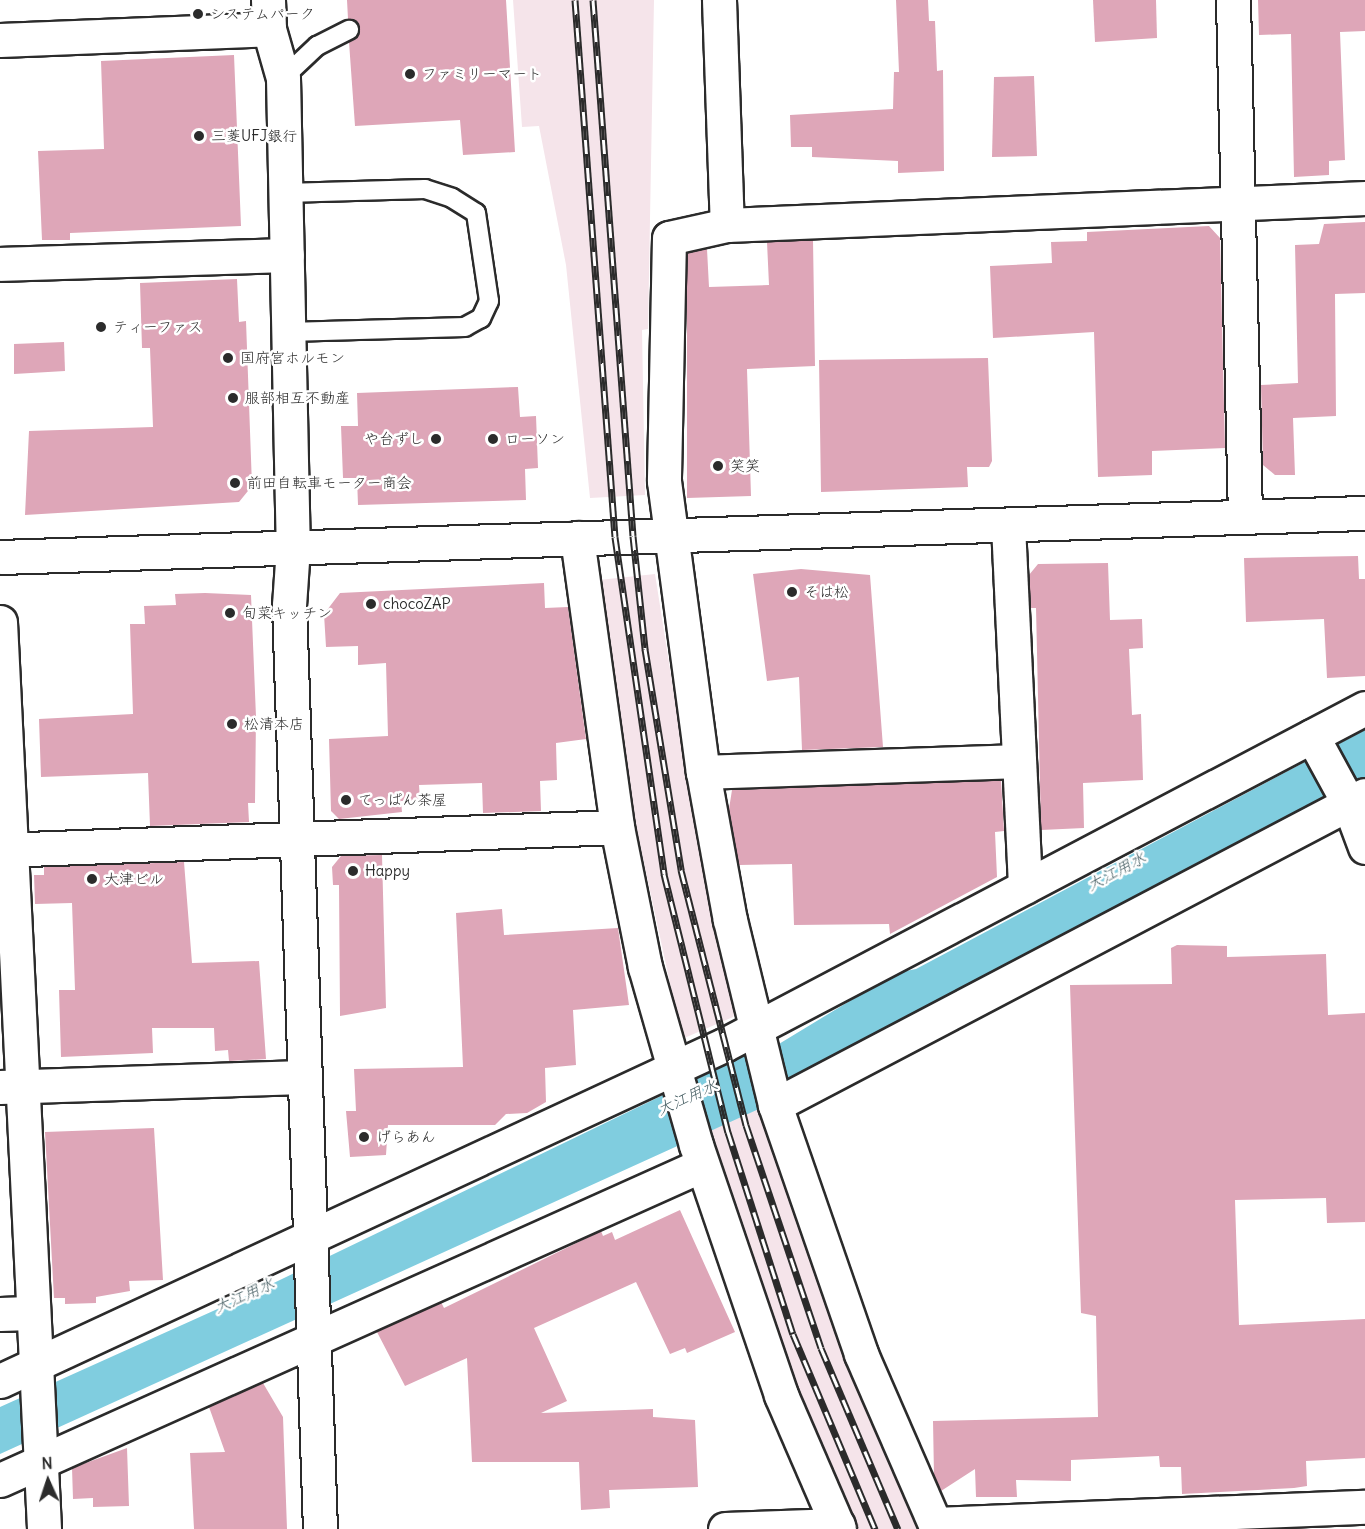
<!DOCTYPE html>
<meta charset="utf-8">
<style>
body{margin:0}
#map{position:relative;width:1365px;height:1529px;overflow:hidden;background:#fff;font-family:Delius,"Klee One",sans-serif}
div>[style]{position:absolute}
.built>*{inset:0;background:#f5e4ea}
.water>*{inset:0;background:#80cddf}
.building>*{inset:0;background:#dea6b8}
.roads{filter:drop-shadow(2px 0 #2b2b2b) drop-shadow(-2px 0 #2b2b2b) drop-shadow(0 2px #2b2b2b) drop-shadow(0 -2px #2b2b2b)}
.lane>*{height:18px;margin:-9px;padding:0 9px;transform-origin:9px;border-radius:9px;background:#fff}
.street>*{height:33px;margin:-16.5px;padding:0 16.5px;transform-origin:16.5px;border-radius:16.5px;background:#fff}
.secondary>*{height:33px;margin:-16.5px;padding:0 16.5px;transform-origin:16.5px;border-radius:16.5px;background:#fff}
.rail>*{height:7px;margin-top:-3.5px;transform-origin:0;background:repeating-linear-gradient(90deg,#fff 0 14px,#2b2b2b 0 28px);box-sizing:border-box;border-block:2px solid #2b2b2b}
.dots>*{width:16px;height:16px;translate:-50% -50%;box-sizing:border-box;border:3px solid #fff;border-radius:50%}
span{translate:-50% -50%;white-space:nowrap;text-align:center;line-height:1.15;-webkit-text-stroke:5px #fff;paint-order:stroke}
.poi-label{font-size:15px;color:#2b2b2b}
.left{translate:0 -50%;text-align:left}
.right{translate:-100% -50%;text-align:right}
.water-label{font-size:16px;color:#445c61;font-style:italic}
.north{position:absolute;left:18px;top:1451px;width:60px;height:60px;-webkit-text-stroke:4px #fff;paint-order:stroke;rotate:357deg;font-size:16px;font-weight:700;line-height:24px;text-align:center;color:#2b2b2b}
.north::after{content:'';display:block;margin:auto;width:21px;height:27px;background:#2b2b2b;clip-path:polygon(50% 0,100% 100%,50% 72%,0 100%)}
</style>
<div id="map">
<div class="built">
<i style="clip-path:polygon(513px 0,654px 0,648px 329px,642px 330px,645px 495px,590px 498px,566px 265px,539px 126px,522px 127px)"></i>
<i style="clip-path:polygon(655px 574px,684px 758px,737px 1007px,733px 1017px,682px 1039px,621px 756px,599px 580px)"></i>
<i style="clip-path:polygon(762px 1107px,921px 1529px,851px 1529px,813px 1445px,707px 1132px)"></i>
</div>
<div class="water">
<i style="clip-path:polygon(1365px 730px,1365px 779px,761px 1108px,0 1454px,0 1407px,253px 1293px,746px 1055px,749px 1062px,896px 973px,916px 969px)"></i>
</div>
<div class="building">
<i style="clip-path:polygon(347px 0,506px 0,515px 152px,463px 155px,460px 120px,355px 126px,349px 42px,360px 30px,348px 19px)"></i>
<i style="clip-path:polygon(896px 0,928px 0,929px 21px,935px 21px,937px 71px,943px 70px,944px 171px,898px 173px,898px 161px,812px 157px,812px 147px,791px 147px,790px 115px,893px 109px,894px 72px,899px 72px)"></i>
<i style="clip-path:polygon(1093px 0,1156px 0,1157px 38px,1095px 42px)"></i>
<i style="clip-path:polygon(1258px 0,1365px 0,1365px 31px,1340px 32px,1345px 160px,1329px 161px,1329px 175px,1294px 177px,1291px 34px,1259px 35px)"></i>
<i style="clip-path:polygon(234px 55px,241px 226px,70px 233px,70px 240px,42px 240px,38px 151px,104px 149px,101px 61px)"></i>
<i style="clip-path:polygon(1034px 76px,1037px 156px,992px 157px,994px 77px)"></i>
<i style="clip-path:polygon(1365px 222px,1365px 293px,1335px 294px,1336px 416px,1293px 418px,1295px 475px,1275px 475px,1263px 465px,1261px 385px,1298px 383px,1295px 245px,1319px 244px,1324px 224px)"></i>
<i style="clip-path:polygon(1209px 226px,1220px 238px,1225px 448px,1152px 451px,1152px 475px,1098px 477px,1094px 332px,993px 338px,990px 266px,1052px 263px,1051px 242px,1087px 241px,1087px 232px)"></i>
<i style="clip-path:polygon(813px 240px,815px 366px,747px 369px,751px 496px,687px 498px,687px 253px,707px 249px,709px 287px,769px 285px,767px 242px)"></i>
<i style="clip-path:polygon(237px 279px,239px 322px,246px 321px,252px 486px,239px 502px,25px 515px,29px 431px,153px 427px,150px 348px,142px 348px,140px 283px)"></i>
<i style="clip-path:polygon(64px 342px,65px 371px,14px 374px,14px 344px)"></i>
<i style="clip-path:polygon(988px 358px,992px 461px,989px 467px,967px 467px,968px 487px,821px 492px,819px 360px)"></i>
<i style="clip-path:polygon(518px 387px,520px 417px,536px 416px,538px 468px,525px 469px,526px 500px,358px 505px,357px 478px,343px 478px,341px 426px,358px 426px,357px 393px)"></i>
<i style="clip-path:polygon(1358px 556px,1359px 579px,1365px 579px,1365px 676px,1327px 678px,1324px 619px,1246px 622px,1244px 558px)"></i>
<i style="clip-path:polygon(1108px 563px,1110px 620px,1142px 619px,1143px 648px,1129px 649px,1132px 715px,1141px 714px,1143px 780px,1083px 783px,1084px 828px,1041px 830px,1036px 608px,1031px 608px,1029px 575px,1038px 564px)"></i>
<i style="clip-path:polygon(801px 569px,870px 575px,883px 747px,802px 750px,799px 677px,767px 681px,753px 574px)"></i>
<i style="clip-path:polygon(544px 583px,545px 608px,568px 607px,586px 739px,556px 743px,557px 780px,540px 781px,541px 811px,483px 813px,482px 783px,419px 785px,420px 800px,401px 801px,402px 812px,339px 819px,331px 811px,329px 739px,388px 736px,386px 663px,358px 665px,358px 646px,326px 647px,324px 614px,340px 593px)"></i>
<i style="clip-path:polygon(205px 593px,251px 595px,256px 717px,255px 803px,248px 803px,249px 822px,150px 826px,148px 773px,41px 777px,39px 719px,133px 714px,130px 624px,145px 624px,144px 606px,176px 605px,175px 594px)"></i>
<i style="clip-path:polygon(1001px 780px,1004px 831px,995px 832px,997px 877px,890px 934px,889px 924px,794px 925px,792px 864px,739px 865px,729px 809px,732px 790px)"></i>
<i style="clip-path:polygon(382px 855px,386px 1008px,340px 1016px,339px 885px,333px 885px,332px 867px,341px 856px)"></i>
<i style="clip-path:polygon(184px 862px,192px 963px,259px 961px,266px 1059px,229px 1061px,228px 1050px,215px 1051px,214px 1028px,152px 1028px,153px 1053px,61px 1057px,59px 990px,75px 990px,72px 903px,35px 904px,34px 875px,44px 875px,44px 867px)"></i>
<i style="clip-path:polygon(502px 909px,504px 935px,618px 928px,629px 1005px,573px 1010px,576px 1065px,545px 1068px,546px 1102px,527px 1113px,506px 1114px,495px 1125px,388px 1125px,386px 1155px,350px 1157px,346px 1111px,356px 1111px,354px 1069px,463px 1067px,456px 913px)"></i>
<i style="clip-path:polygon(1177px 945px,1227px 946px,1227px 957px,1326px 954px,1328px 1015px,1365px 1013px,1365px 1222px,1327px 1223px,1326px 1198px,1235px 1200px,1239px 1325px,1365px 1319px,1365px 1458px,1306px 1461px,1307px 1486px,1294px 1488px,1182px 1494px,1181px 1467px,1160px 1467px,1159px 1456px,1071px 1460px,1071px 1481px,1016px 1480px,1017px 1497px,976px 1497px,975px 1469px,941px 1491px,934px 1476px,933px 1421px,1098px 1417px,1096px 1316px,1081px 1313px,1070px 985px,1172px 984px,1171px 948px)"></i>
<i style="clip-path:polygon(154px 1128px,163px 1280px,129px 1281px,130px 1291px,96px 1297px,96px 1303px,65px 1304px,65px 1298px,54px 1298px,45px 1132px)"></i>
<i style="clip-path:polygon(680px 1210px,735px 1332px,687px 1353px,685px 1348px,670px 1354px,636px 1282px,534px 1328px,567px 1401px,541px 1413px,653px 1409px,653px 1417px,695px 1420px,698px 1487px,609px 1490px,610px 1508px,581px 1510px,579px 1462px,472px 1462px,467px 1358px,405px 1386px,377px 1332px,441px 1302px,444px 1308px,601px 1231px,603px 1236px,612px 1232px,615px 1240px)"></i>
<i style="clip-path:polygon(263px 1383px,283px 1417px,287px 1529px,194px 1529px,190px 1453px,225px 1452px,209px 1407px)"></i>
<i style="clip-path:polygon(127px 1448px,129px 1506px,93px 1507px,93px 1498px,73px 1499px,72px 1468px)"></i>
</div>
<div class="roads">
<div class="lane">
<i style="left:283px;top:78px;width:47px;rotate:-43.3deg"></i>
<i style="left:317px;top:46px;width:36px;rotate:-27deg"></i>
<i style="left:285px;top:193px;width:140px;rotate:-1.6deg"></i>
<i style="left:425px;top:189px;width:28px;rotate:18deg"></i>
<i style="left:452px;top:198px;width:28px;rotate:32deg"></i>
<i style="left:476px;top:213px;width:89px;rotate:81.6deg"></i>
<i style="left:489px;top:301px;width:19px;rotate:115deg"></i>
<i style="left:481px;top:318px;width:18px;rotate:151deg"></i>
<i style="left:465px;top:327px;width:177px;rotate:178.4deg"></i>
</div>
<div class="street">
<i style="left:719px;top:0;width:225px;rotate:88deg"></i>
<i style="left:727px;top:225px;width:639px;rotate:-2.42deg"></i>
<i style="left:1233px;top:0;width:517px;rotate:88.67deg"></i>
<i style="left:0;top:40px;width:269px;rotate:-2.3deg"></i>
<i style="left:727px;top:225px;width:59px;rotate:167.4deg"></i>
<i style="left:669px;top:238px;width:243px;rotate:91.2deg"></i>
<i style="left:664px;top:481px;width:294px;rotate:82.4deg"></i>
<i style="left:703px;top:772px;width:150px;rotate:79.7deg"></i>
<i style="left:730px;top:920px;width:190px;rotate:76.3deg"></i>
<i style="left:775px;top:1105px;width:263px;rotate:70.9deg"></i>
<i style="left:861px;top:1354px;width:191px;rotate:66.5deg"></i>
<i style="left:0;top:264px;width:287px;rotate:-1.8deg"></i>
<i style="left:1008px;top:525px;width:362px;rotate:87.3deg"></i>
<i style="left:577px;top:538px;width:292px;rotate:82.1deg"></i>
<i style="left:617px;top:827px;width:143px;rotate:78.7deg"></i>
<i style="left:645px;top:967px;width:185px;rotate:74deg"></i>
<i style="left:696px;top:1145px;width:264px;rotate:71.2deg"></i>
<i style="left:781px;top:1395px;width:146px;rotate:66.6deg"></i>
<i style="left:0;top:622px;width:908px;rotate:87.22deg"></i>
<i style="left:1312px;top:736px;width:77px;rotate:61.4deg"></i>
<i style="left:1349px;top:804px;width:46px;rotate:69.6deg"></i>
<i style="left:703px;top:772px;width:315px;rotate:-2deg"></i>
<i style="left:0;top:850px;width:617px;rotate:-2.13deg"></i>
<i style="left:0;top:1087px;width:304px;rotate:-1.9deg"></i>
<i style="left:775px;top:1105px;width:666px;rotate:-27.72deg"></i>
<i style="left:0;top:1314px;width:30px;rotate:-2deg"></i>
<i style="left:0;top:1381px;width:798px;rotate:-24.9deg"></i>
<i style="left:724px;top:1045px;width:724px;rotate:-27.73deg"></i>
<i style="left:0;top:1480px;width:769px;rotate:-24.17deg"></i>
<i style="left:935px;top:1524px;width:430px;rotate:-2.3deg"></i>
<i style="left:725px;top:1529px;width:113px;rotate:-2deg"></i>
</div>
<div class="secondary">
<i style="left:268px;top:0;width:29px;rotate:88deg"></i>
<i style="left:269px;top:29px;width:51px;rotate:74.1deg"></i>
<i style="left:283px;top:78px;width:469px;rotate:88.8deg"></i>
<i style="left:293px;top:547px;width:58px;rotate:93.9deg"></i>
<i style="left:289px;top:605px;width:925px;rotate:88.08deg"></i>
<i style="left:0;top:557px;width:1366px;rotate:-1.85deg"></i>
</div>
</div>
<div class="rail">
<i style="left:575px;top:0;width:538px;rotate:85.74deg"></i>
<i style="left:615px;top:537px;width:341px;rotate:81.7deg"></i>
<i style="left:664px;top:874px;width:266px;rotate:76.1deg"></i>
<i style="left:728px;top:1132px;width:212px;rotate:72.2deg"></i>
<i style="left:793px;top:1334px;width:212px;rotate:67.2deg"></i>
<i style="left:593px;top:0;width:537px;rotate:85.73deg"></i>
<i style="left:633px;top:536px;width:114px;rotate:83.9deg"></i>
<i style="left:645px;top:649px;width:224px;rotate:80.7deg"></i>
<i style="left:681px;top:870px;width:263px;rotate:75.7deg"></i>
<i style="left:746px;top:1125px;width:235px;rotate:71.4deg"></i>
<i style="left:821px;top:1348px;width:197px;rotate:67deg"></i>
</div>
<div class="dots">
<i style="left:198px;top:14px;background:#2b2b2b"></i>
<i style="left:410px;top:74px;background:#2b2b2b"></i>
<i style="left:199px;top:136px;background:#2b2b2b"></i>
<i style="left:101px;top:327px;background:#2b2b2b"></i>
<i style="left:228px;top:358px;background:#2b2b2b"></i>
<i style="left:233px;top:398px;background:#2b2b2b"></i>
<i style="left:436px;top:439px;background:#2b2b2b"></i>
<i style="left:493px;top:439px;background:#2b2b2b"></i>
<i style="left:718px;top:466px;background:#2b2b2b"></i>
<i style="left:235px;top:483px;background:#2b2b2b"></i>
<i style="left:792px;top:592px;background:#2b2b2b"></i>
<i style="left:371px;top:604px;background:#2b2b2b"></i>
<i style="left:230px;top:613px;background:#2b2b2b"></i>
<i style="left:232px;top:724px;background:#2b2b2b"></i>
<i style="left:346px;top:800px;background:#2b2b2b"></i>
<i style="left:353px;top:871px;background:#2b2b2b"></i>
<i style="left:92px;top:879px;background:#2b2b2b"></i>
<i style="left:364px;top:1137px;background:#2b2b2b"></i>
</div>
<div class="poi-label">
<span class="left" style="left:210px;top:14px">システムパーク</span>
<span class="left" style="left:422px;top:74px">ファミリーマート</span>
<span class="left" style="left:211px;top:136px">三菱UFJ銀行</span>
<span class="left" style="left:113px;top:327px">ティーファス</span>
<span class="left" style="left:240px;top:358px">国府宮ホルモン</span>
<span class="left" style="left:245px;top:398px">服部相互不動産</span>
<span class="right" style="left:424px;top:439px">や台ずし</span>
<span class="left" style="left:505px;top:439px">ローソン</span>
<span class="left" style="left:730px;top:466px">笑笑</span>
<span class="left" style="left:247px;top:483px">前田自転車モーター商会</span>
<span class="left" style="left:804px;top:592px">そは松</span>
<span class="left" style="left:383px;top:604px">chocoZAP</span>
<span class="left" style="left:242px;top:613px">旬菜キッチン</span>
<span class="left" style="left:244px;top:724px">松清本店</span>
<span class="left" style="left:358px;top:800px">てっぱん茶屋</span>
<span class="left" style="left:365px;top:871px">Happy</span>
<span class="left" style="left:104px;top:879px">大津ビル</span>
<span class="left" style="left:376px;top:1137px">げらあん</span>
</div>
<div class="water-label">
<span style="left:1116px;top:871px;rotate:-28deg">大江用水</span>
<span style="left:687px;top:1097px;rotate:-24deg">大江用水</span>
<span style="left:244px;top:1295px;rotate:-24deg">大江用水</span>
</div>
<div class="north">N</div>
</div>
